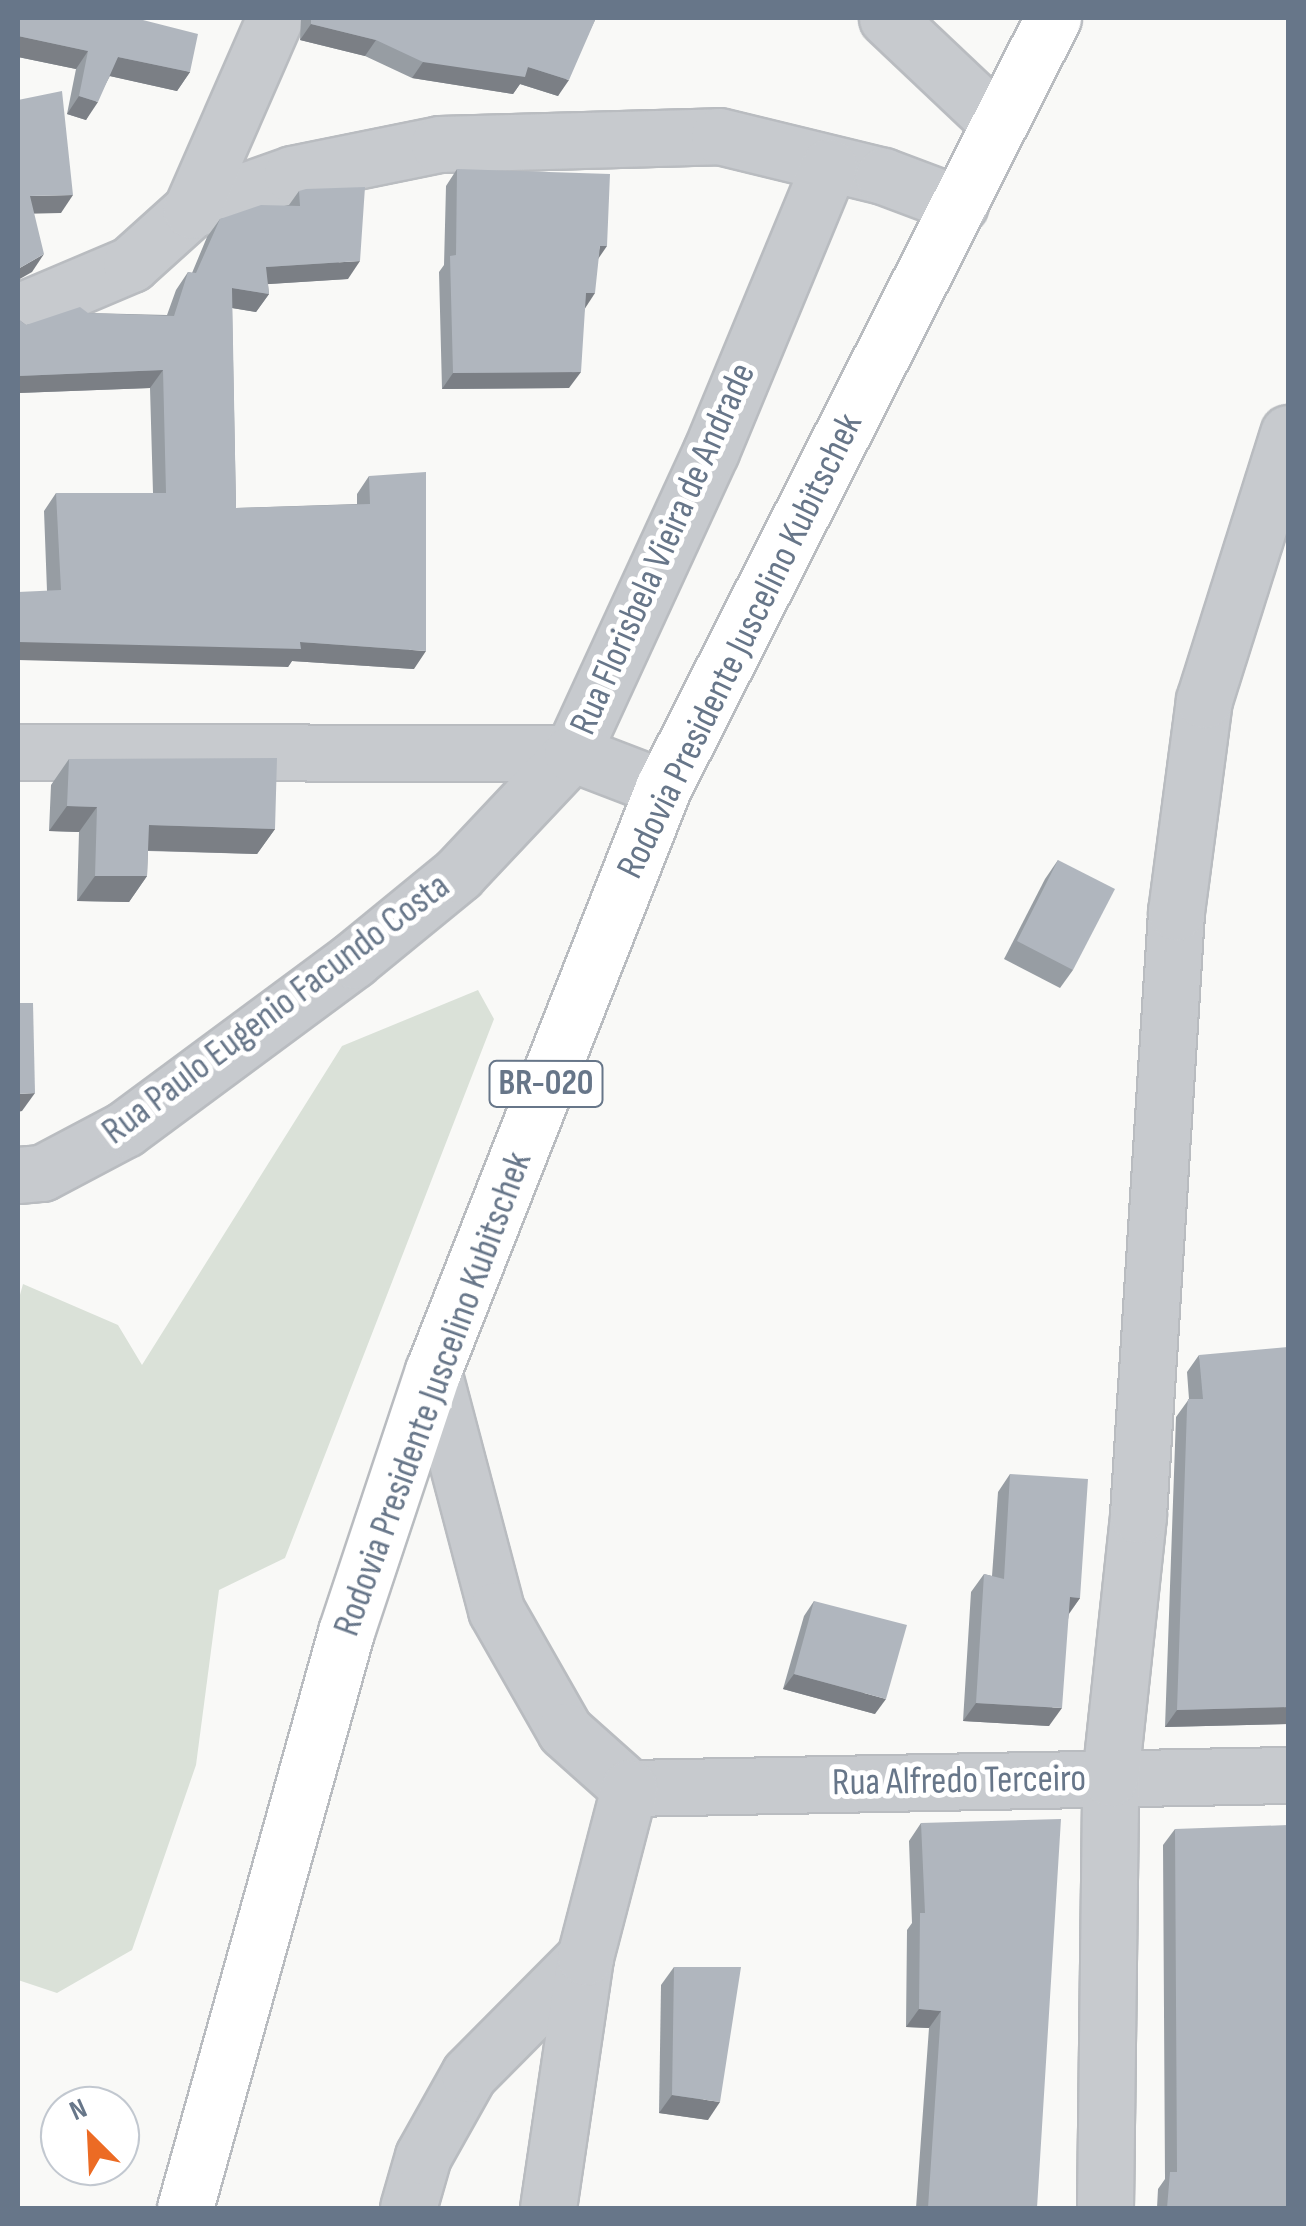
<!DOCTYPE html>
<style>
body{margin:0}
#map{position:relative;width:1306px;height:2226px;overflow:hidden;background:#f9f9f7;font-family:"Sofia Sans Condensed",sans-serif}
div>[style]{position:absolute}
.green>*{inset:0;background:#dae1d8}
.roads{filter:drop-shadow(2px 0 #b9bcc0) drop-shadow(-2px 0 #b9bcc0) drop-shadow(0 2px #b9bcc0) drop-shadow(0 -2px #b9bcc0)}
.minor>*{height:55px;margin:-27.5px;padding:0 27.5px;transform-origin:27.5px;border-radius:27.5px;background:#c7cace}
.highway>*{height:55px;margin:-27.5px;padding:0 27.5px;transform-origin:27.5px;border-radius:27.5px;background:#fff}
.wall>*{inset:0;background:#979da3}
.shaded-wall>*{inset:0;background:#7b7f85}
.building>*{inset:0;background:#b0b6be}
span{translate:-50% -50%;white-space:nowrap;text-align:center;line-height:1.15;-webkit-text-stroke:10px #fff;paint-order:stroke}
.shield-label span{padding:2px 8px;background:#fff;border:2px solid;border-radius:8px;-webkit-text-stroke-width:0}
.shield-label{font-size:35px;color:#677689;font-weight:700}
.street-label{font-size:38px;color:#677689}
.frame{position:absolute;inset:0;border:20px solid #677689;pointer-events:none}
.north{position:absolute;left:40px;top:2086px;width:100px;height:100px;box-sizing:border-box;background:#fff;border:2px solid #c2c8d0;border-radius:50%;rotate:336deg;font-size:28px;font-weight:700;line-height:40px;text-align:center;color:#677689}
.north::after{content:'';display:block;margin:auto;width:35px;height:45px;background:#ec6b24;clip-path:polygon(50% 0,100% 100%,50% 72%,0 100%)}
</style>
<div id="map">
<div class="green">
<i style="clip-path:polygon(478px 990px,494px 1019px,285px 1558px,219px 1590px,196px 1765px,132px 1950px,57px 1993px,18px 1980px,18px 1302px,23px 1284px,118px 1325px,142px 1365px,342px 1046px)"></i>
</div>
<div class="roads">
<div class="minor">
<i style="left:887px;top:18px;width:153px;rotate:43.4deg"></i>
<i style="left:191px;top:210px;width:107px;rotate:-19.6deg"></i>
<i style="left:292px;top:174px;width:150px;rotate:-11.5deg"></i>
<i style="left:439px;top:144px;width:280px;rotate:-1.6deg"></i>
<i style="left:719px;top:136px;width:169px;rotate:13.7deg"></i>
<i style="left:883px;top:176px;width:82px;rotate:20.6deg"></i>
<i style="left:18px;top:312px;width:123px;rotate:-23deg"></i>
<i style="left:131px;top:264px;width:81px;rotate:-42deg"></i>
<i style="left:191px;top:210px;width:210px;rotate:-66.4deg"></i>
<i style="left:18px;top:752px;width:554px;rotate:0.1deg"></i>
<i style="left:572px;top:753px;width:332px;rotate:-65.3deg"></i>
<i style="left:711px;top:451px;width:308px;rotate:-67.5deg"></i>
<i style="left:18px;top:1175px;width:24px;rotate:-5deg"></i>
<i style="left:42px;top:1173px;width:94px;rotate:-27.9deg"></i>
<i style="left:125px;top:1129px;width:284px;rotate:-36.5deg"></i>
<i style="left:353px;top:960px;width:136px;rotate:-39.3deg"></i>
<i style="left:458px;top:874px;width:166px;rotate:-46.7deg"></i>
<i style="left:572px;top:753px;width:97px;rotate:21deg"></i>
<i style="left:433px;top:1371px;width:247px;rotate:75.2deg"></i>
<i style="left:496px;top:1610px;width:139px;rotate:60.3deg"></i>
<i style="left:565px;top:1731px;width:86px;rotate:41.7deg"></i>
<i style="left:629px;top:1788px;width:659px;rotate:-1.13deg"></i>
<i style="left:408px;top:2208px;width:54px;rotate:-73.9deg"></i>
<i style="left:423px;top:2156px;width:94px;rotate:-60.7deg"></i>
<i style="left:469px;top:2074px;width:165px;rotate:-45.2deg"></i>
<i style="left:548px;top:2208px;width:254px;rotate:-81.6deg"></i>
<i style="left:585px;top:1957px;width:175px;rotate:-75.4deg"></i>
<i style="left:1105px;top:2208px;width:430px;rotate:-89.3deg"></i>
<i style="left:1110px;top:1778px;width:264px;rotate:-83.9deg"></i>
<i style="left:1138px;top:1515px;width:604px;rotate:-86.39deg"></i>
<i style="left:1176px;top:912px;width:214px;rotate:-82.5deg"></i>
<i style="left:1204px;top:700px;width:280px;rotate:-72.5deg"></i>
</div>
<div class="highway">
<i style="left:185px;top:2208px;width:598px;rotate:-74.38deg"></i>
<i style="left:346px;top:1632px;width:275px;rotate:-71.6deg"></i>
<i style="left:433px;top:1371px;width:627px;rotate:-68.47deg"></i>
<i style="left:663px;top:788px;width:863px;rotate:-63.14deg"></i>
</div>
</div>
<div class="wall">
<i style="clip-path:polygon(18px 18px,190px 72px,177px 91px,110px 76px,86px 120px,67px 114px,76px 69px,18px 57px)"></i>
<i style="clip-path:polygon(301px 18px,596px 18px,558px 96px,520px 84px,513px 94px,412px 78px,365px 56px,300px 40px)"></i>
<i style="clip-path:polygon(457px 169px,598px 258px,585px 307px,569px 388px,442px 389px,439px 272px,444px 265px,446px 186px)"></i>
<i style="clip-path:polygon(299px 191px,348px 279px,268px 284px,269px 294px,256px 312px,232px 308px,236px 508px,357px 504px,357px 494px,369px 476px,414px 669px,292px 661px,288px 667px,47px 591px,44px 511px,56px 493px,153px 493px,150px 388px,18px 393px,18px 319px,26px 325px,88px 313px,167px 315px,176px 290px,188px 272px,192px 273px,207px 237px,220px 219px,289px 205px)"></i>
<i style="clip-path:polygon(69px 759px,275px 829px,257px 854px,148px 851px,147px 876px,129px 902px,77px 901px,79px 832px,49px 831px,51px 785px)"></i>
<i style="clip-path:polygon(1058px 860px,1073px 970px,1060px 988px,1004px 959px,1045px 879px)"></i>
<i style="clip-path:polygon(1199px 1355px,1288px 1724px,1165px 1727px,1176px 1417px,1189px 1399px,1187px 1372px)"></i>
<i style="clip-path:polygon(1010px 1474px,1080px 1598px,1069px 1614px,1049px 1726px,963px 1721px,971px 1592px,984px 1574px,992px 1576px,998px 1492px)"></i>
<i style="clip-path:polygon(814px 1601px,875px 1714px,783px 1689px,804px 1616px)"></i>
<i style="clip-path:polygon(921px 1823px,1037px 2208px,916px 2208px,929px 2028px,906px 2027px,907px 1930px,912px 1923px,909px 1841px)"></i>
<i style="clip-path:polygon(1175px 1829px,1288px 2208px,1157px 2208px,1158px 2189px,1165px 2179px,1163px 1845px)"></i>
<i style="clip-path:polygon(674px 1967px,708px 2120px,659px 2113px,661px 1985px)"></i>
</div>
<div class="shaded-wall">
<i style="clip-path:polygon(311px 24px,376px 40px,365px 56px,300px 40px)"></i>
<i style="clip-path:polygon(18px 36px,88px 51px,76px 69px,18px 57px)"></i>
<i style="clip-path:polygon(118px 57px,190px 72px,177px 91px,105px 75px)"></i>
<i style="clip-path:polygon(423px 62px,528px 67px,569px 80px,558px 96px,520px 84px,513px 94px,412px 78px)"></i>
<i style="clip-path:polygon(79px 96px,98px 102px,86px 120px,67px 114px)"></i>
<i style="clip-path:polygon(73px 195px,61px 213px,18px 214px,30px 196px)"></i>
<i style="clip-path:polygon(600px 246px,607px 246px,596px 262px)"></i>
<i style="clip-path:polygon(44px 254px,32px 272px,18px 280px,18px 269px)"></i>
<i style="clip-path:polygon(360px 261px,348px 279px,254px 285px,266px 267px)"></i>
<i style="clip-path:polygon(232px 288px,269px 294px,256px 312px,220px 306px)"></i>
<i style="clip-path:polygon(586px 293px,595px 293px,584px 310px)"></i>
<i style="clip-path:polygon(163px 370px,150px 388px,18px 393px,18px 376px)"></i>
<i style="clip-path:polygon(581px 372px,569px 388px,442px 389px,453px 373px)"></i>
<i style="clip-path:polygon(18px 642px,300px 642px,426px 651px,414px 669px,292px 661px,288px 667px,18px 660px)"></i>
<i style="clip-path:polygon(67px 806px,97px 807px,79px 832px,49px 831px)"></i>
<i style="clip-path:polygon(149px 825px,275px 829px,257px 854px,131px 850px)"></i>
<i style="clip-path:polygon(95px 876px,147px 876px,129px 902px,77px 901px)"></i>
<i style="clip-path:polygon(35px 1093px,22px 1111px,18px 1112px,18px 1094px)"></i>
<i style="clip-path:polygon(1070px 1597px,1080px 1598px,1067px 1616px)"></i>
<i style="clip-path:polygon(794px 1674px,886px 1699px,875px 1714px,783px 1689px)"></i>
<i style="clip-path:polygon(976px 1703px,1062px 1708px,1049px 1726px,963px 1721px)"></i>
<i style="clip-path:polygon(1288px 1707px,1288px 1724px,1165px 1727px,1177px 1710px)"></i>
<i style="clip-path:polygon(919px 2009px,941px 2011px,929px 2028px,906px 2027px)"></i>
<i style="clip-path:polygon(672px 2095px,720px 2102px,708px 2120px,659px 2113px)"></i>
</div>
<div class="building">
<i style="clip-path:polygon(18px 18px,135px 18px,198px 34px,190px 72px,118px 57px,98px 102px,79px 96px,88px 51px,18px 36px)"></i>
<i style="clip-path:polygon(311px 18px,596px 18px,569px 80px,528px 67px,525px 77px,423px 62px,376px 40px,311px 24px)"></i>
<i style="clip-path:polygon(62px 91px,73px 195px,30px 196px,44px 254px,18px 269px,18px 100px)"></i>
<i style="clip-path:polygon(457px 169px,610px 174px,607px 246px,600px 246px,595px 293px,586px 293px,581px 372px,453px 373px,450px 256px,456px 255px)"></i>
<i style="clip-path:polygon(365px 187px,360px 261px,266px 267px,269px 294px,232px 288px,236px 508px,370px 504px,369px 476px,426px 472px,426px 651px,300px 642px,301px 649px,18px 642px,18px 592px,61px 590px,56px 493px,166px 493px,163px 370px,18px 376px,18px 319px,26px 325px,80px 307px,88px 313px,174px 316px,188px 272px,196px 273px,220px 219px,261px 205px,300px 206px,299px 191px,306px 189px)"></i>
<i style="clip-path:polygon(277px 758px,275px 829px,149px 825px,147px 876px,95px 876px,97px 807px,67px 806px,69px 759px)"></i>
<i style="clip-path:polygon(1058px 860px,1115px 889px,1073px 970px,1017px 941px)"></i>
<i style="clip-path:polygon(18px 1003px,33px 1003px,35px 1093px,18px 1094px)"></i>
<i style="clip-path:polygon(1288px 1347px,1288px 1707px,1177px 1710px,1187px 1408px,1188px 1399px,1203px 1399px,1199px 1355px)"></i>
<i style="clip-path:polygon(1010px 1474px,1088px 1479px,1080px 1598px,1070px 1597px,1062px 1708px,976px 1703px,984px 1574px,1004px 1579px)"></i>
<i style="clip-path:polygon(814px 1601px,907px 1625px,886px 1699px,794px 1674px)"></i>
<i style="clip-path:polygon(1061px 1819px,1037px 2208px,928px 2208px,941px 2011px,919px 2009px,920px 1913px,925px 1913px,921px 1823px)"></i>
<i style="clip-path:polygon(1288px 1825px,1288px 2208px,1167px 2208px,1170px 2172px,1177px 2172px,1175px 1829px)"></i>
<i style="clip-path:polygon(674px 1967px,741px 1967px,720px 2102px,672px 2095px)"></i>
</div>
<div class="shield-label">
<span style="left:546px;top:1084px">BR-020</span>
</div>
<div class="street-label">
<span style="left:663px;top:549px;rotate:-66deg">Rua Florisbela Vieira de Andrade</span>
<span style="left:740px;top:646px;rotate:-64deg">Rodovia Presidente Juscelino Kubitschek</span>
<span style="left:276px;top:1009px;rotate:-37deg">Rua Paulo Eugenio Facundo Costa</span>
<span style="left:433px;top:1394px;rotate:-70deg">Rodovia Presidente Juscelino Kubitschek</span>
<span style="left:959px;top:1781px;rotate:-1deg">Rua Alfredo Terceiro</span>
</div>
<div class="frame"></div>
<div class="north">N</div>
</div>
